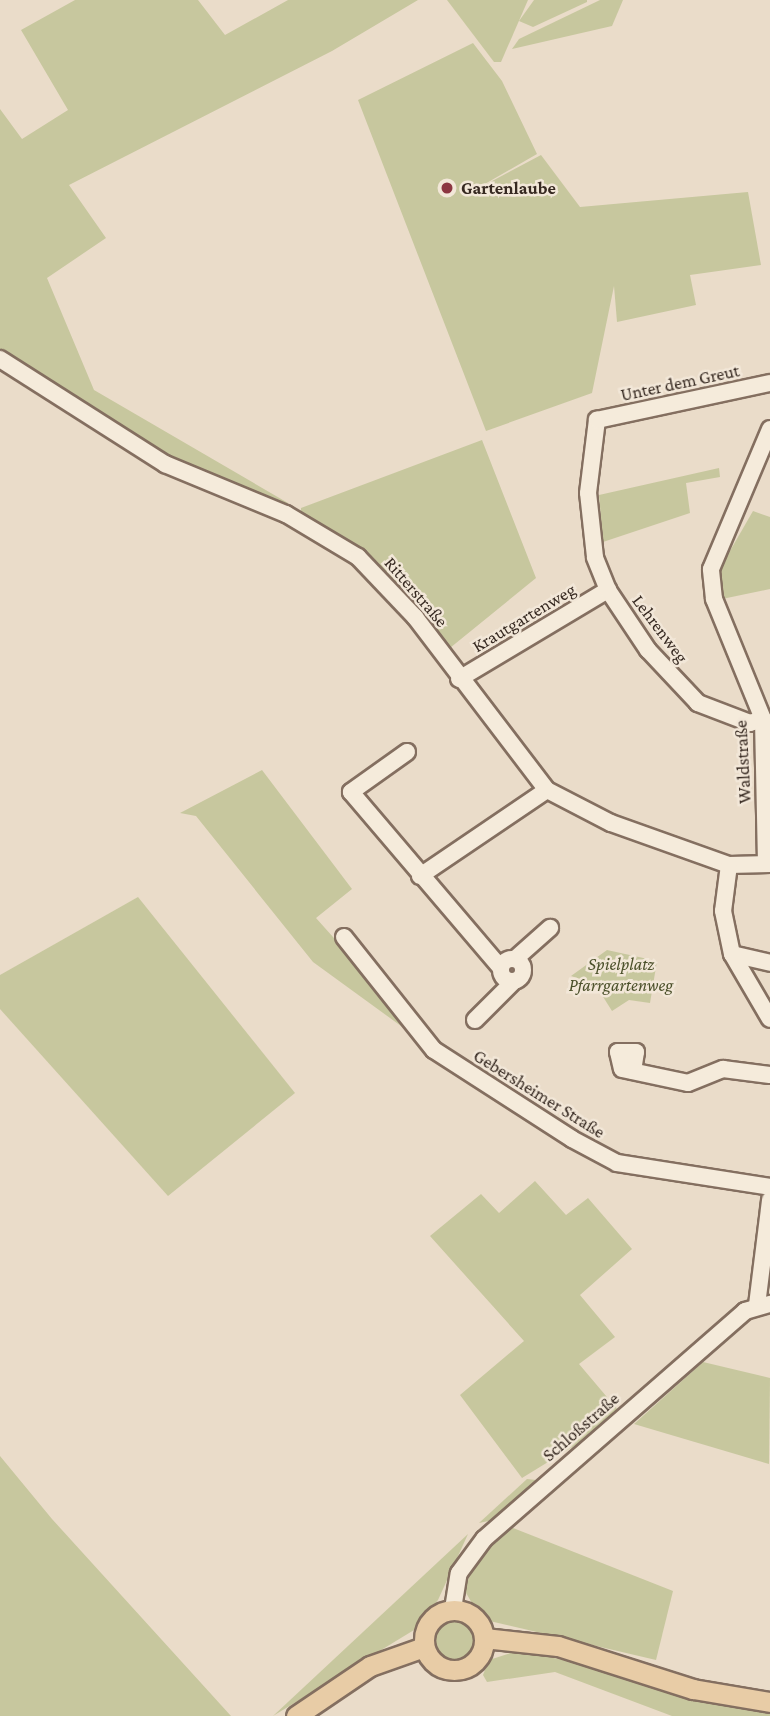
<!DOCTYPE html>
<meta charset="utf-8">
<style>
body{margin:0}
#map{position:relative;width:770px;height:1716px;overflow:hidden;background:#eadcc9;font-family:"Crimson Pro",serif}
div>[style]{position:absolute}
.green>*{inset:0;background:#c7c79e}
.round{border-radius:50%}
.roads{filter:drop-shadow(2px 0 #846f60) drop-shadow(-2px 0 #846f60) drop-shadow(0 2px #846f60) drop-shadow(0 -2px #846f60)}
.minor>*{height:16px;margin:-8px;padding:0 8px;transform-origin:8px;border-radius:8px;background:#f5ebdb}
.minor>.ring{margin:-8px;padding:0;box-sizing:content-box;background:none;border:16px solid #f5ebdb;border-radius:50%}
.major>*{height:19px;margin:-9.5px;padding:0 9.5px;transform-origin:9.5px;border-radius:9.5px;background:#e8cca6}
.major>.ring{margin:-9.5px;padding:0;box-sizing:content-box;background:none;border:19px solid #e8cca6;border-radius:50%}
.dots>*{width:19px;height:19px;translate:-50% -50%;box-sizing:border-box;border:4px solid #f2e7d8;border-radius:50%}
span{translate:-50% -50%;white-space:nowrap;text-align:center;line-height:1.15;-webkit-text-stroke:5px #f2e7d8;paint-order:stroke}
.poi-label{font-size:18px;color:#362921;font-weight:700}
.left{translate:0 -50%;text-align:left}
.street-label{font-size:18px;color:#362921}
.park-label{font-size:18px;color:#4b502a;font-style:italic}
</style>
<div id="map">
<div class="green">
<i style="clip-path:polygon(75px 0,198px 0,225px 35px,288px 0,418px 0,332px 51px,69px 185px,106px 238px,47px 278px,94px 390px,288px 503px,282px 518px,205px 483px,0 358px,0 109px,22px 139px,68px 110px,21px 30px)"></i>
<i style="clip-path:polygon(447px 0,528px 0,501px 62px,494px 62px)"></i>
<i style="clip-path:polygon(534px 0,587px 0,587px 2px,533px 27px,519px 21px)"></i>
<i style="clip-path:polygon(600px 0,623px 0,612px 26px,512px 49px,519px 39px)"></i>
<i style="clip-path:polygon(473px 43px,502px 81px,537px 154px,464px 196px,541px 155px,580px 207px,748px 192px,761px 265px,690px 275px,696px 305px,617px 322px,614px 286px,592px 393px,486px 431px,358px 100px)"></i>
<i style="clip-path:polygon(482px 440px,536px 578px,445px 652px,419px 614px,301px 516px,301px 508px)"></i>
<i style="clip-path:polygon(719px 468px,720px 477px,686px 483px,690px 513px,603px 542px,599px 495px)"></i>
<i style="clip-path:polygon(753px 511px,770px 517px,770px 589px,722px 599px,719px 570px)"></i>
<i style="clip-path:polygon(262px 770px,352px 889px,316px 918px,434px 1050px,313px 962px,196px 816px,180px 813px)"></i>
<i style="clip-path:polygon(138px 897px,295px 1093px,168px 1196px,0 1009px,0 975px)"></i>
<i style="clip-path:polygon(607px 950px,657px 961px,650px 1003px,629px 1000px,612px 1011px,595px 984px,571px 976px)"></i>
<i style="clip-path:polygon(535px 1181px,566px 1215px,588px 1198px,632px 1249px,580px 1295px,615px 1337px,579px 1364px,623px 1416px,522px 1478px,460px 1395px,524px 1341px,430px 1236px,481px 1194px,499px 1213px)"></i>
<i style="clip-path:polygon(703px 1362px,770px 1378px,769px 1464px,634px 1424px)"></i>
<i style="clip-path:polygon(0 1456px,52px 1519px,231px 1716px,0 1716px)"></i>
<i style="clip-path:polygon(527px 1479px,536px 1480px,493px 1520px,479px 1523px)"></i>
<i style="clip-path:polygon(508px 1526px,673px 1591px,656px 1660px,481px 1619px,465px 1591px,477px 1547px)"></i>
<i style="clip-path:polygon(468px 1534px,438px 1600px,414px 1630px,273px 1716px)"></i>
<i class="round" style="left:432px;top:1618px;width:44px;height:44px"></i>
<i style="clip-path:polygon(520px 1650px,770px 1709px,770px 1716px,672px 1716px,555px 1672px,487px 1682px,483px 1675px,489px 1660px)"></i>
</div>
<div class="roads">
<div class="minor">
<i style="left:0;top:359px;width:196px;rotate:32.5deg"></i>
<i style="left:165px;top:464px;width:131px;rotate:22.5deg"></i>
<i style="left:286px;top:514px;width:84px;rotate:30.8deg"></i>
<i style="left:358px;top:557px;width:83px;rotate:46.5deg"></i>
<i style="left:415px;top:617px;width:218px;rotate:52.7deg"></i>
<i style="left:547px;top:790px;width:72px;rotate:27.3deg"></i>
<i style="left:611px;top:823px;width:125px;rotate:19.6deg"></i>
<i style="left:729px;top:865px;width:41px;rotate:-1.4deg"></i>
<i style="left:459px;top:679px;width:174px;rotate:-30.9deg"></i>
<i style="left:763px;top:719px;width:14px;rotate:163deg"></i>
<i style="left:750px;top:723px;width:56px;rotate:-159deg"></i>
<i style="left:698px;top:703px;width:73px;rotate:-133.3deg"></i>
<i style="left:648px;top:650px;width:72px;rotate:-123.7deg"></i>
<i style="left:608px;top:590px;width:35px;rotate:-112deg"></i>
<i style="left:595px;top:557px;width:64px;rotate:-96.2deg"></i>
<i style="left:588px;top:493px;width:74px;rotate:-83deg"></i>
<i style="left:597px;top:420px;width:177px;rotate:-12.1deg"></i>
<i style="left:407px;top:752px;width:69px;rotate:144.5deg"></i>
<i style="left:351px;top:792px;width:231px;rotate:49.6deg"></i>
<i style="left:766px;top:863px;width:144px;rotate:-91.2deg"></i>
<i style="left:763px;top:719px;width:130px;rotate:-112.2deg"></i>
<i style="left:714px;top:599px;width:30px;rotate:-96deg"></i>
<i style="left:711px;top:569px;width:152px;rotate:-67.1deg"></i>
<i style="left:729px;top:865px;width:46px;rotate:97.4deg"></i>
<i style="left:723px;top:911px;width:44px;rotate:78.2deg"></i>
<i style="left:732px;top:954px;width:75px;rotate:59.7deg"></i>
<i style="left:420px;top:876px;width:153px;rotate:-34.1deg"></i>
<i style="left:344px;top:937px;width:144px;rotate:51.5deg"></i>
<i style="left:434px;top:1050px;width:164px;rotate:32.8deg"></i>
<i style="left:572px;top:1139px;width:51px;rotate:28.1deg"></i>
<i style="left:617px;top:1163px;width:155px;rotate:8.9deg"></i>
<i style="left:732px;top:954px;width:39px;rotate:13deg"></i>
<i class="ring" style="left:501px;top:959px;width:6px;height:6px"></i>
<i style="left:515px;top:959px;width:47px;rotate:-41.5deg"></i>
<i style="left:475px;top:1020px;width:54px;rotate:-45deg"></i>
<i style="left:633px;top:1071px;width:19px;rotate:-81deg"></i>
<i style="left:636px;top:1052px;width:18px;rotate:180deg"></i>
<i style="left:618px;top:1052px;width:17px;rotate:77deg"></i>
<i style="left:622px;top:1069px;width:67px;rotate:12deg"></i>
<i style="left:688px;top:1083px;width:38px;rotate:-22deg"></i>
<i style="left:723px;top:1069px;width:47px;rotate:7.3deg"></i>
<i style="left:757px;top:1305px;width:106px;rotate:-82.9deg"></i>
<i style="left:453px;top:1609px;width:36px;rotate:-81deg"></i>
<i style="left:459px;top:1573px;width:42px;rotate:-53.7deg"></i>
<i style="left:484px;top:1539px;width:347px;rotate:-41.1deg"></i>
<i style="left:745px;top:1311px;width:26px;rotate:-16deg"></i>
</div>
<div class="major">
<i class="ring" style="left:424px;top:1610px;width:41px;height:41px"></i>
<i style="left:484px;top:1638px;width:74px;rotate:6.2deg"></i>
<i style="left:558px;top:1646px;width:142px;rotate:17.7deg"></i>
<i style="left:693px;top:1689px;width:78px;rotate:9.6deg"></i>
<i style="left:296px;top:1716px;width:89px;rotate:-34deg"></i>
<i style="left:370px;top:1666px;width:57px;rotate:-19.4deg"></i>
</div>
</div>
<div class="dots">
<i style="left:447px;top:188px;background:#8c3641"></i>
</div>
<div class="poi-label">
<span class="left" style="left:461px;top:188px">Gartenlaube</span>
</div>
<div class="street-label">
<span style="left:680px;top:383px;rotate:-12deg">Unter dem Greut</span>
<span style="left:416px;top:592px;rotate:49deg">Ritterstraße</span>
<span style="left:524px;top:618px;rotate:-31deg">Krautgartenweg</span>
<span style="left:660px;top:629px;rotate:53deg">Lehrenweg</span>
<span style="left:743px;top:762px;rotate:-93deg">Waldstraße</span>
<span style="left:539px;top:1094px;rotate:32deg">Gebersheimer Straße</span>
<span style="left:581px;top:1427px;rotate:-41deg">Schloßstraße</span>
</div>
<div class="park-label">
<span style="left:621px;top:975px">Spielplatz<br>Pfarrgartenweg</span>
</div>
</div>
